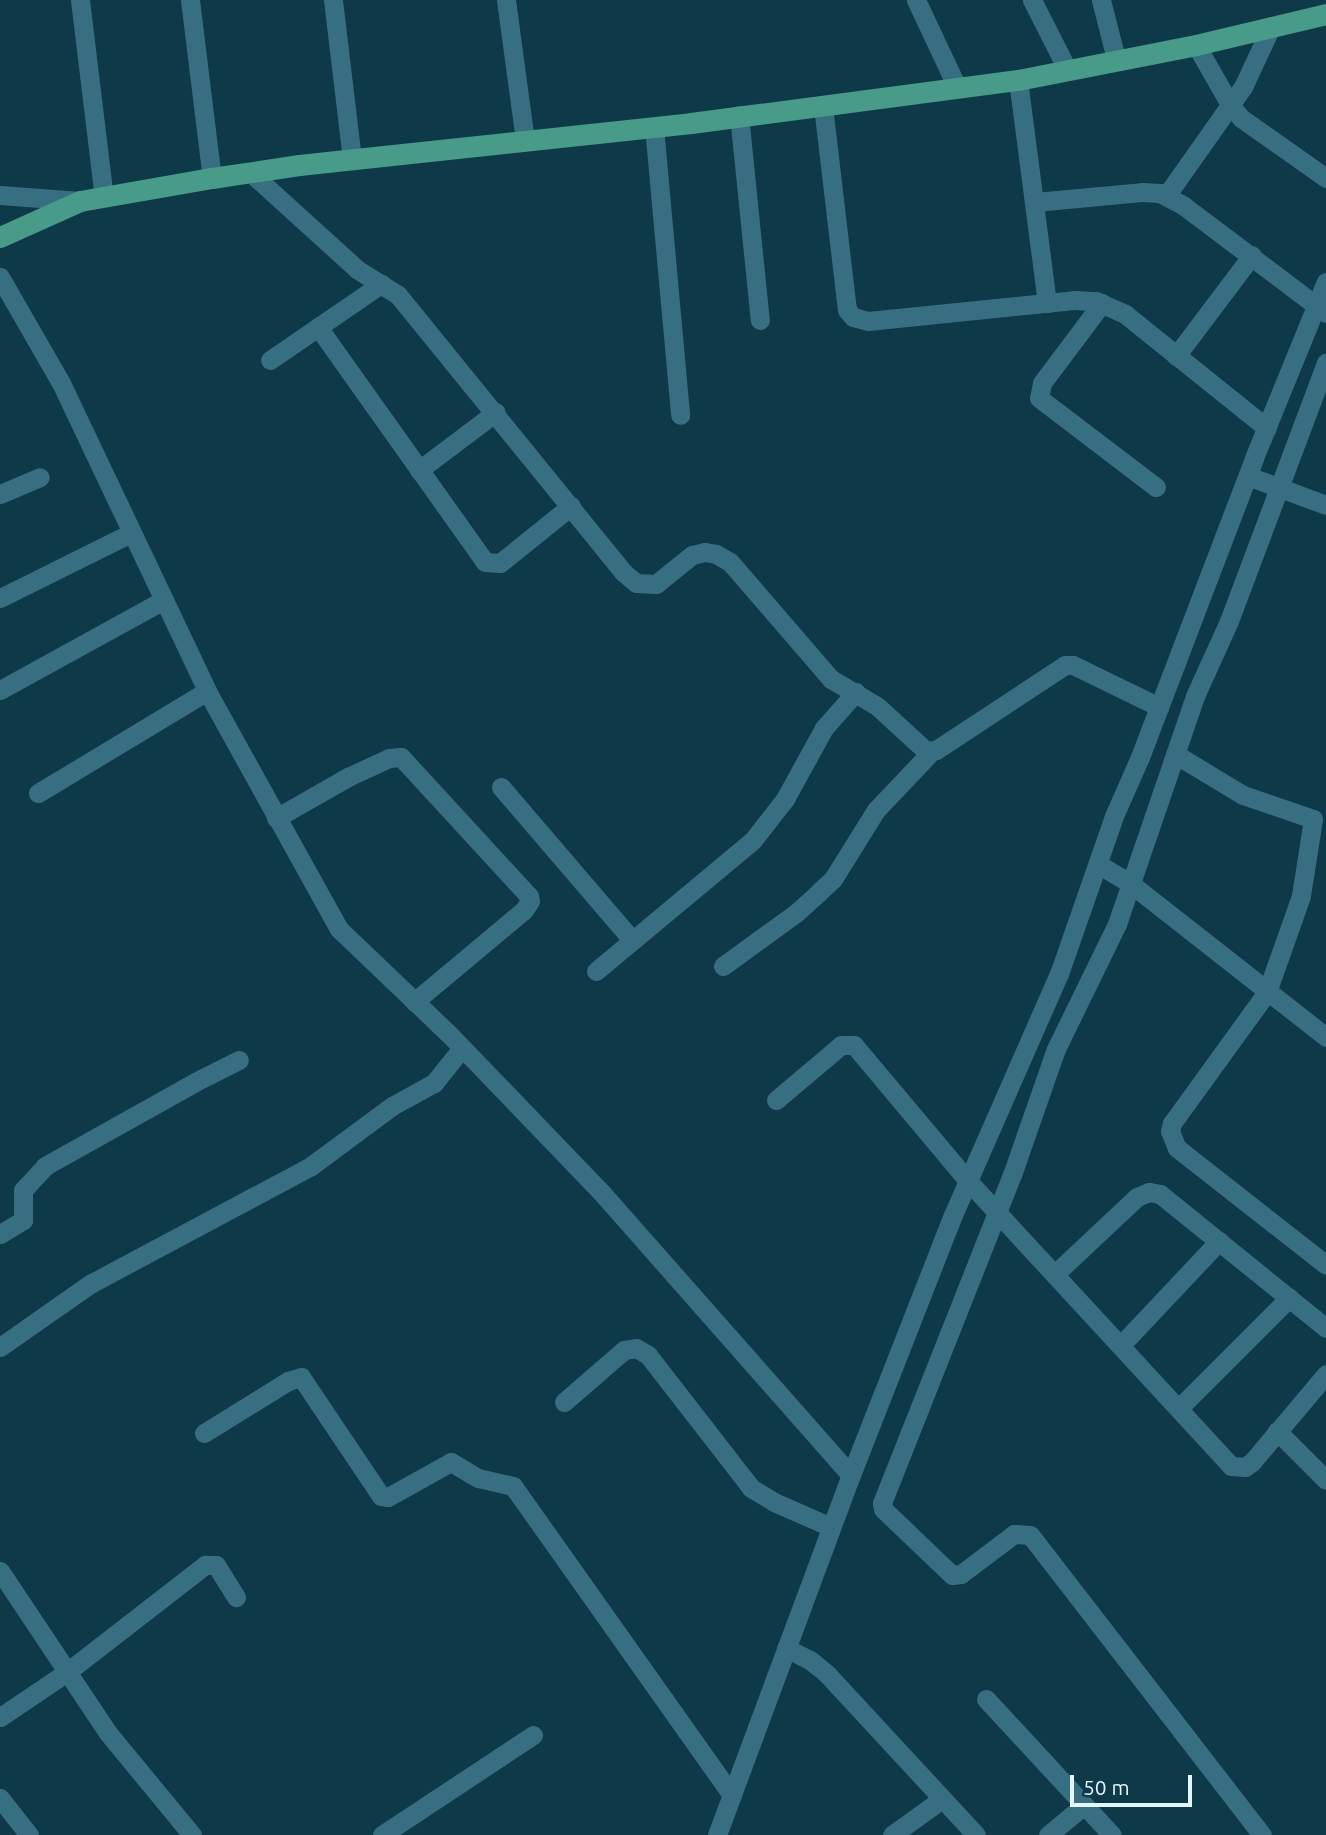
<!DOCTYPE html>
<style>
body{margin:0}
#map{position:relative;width:1326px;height:1835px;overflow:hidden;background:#0e3948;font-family:Ubuntu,sans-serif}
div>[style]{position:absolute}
.minor>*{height:19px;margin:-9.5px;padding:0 9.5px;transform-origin:9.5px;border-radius:9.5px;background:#386e82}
.major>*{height:21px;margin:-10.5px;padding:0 10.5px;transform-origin:10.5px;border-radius:10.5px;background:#489a89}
span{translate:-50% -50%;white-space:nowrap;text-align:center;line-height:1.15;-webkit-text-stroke:7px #0e3948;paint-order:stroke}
.scale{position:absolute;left:1070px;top:1775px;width:122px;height:32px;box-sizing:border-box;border:4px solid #e5f5fc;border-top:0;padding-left:9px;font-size:21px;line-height:24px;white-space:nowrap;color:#e5f5fc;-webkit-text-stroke:5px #0e3948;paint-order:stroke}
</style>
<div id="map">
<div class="minor">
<i style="left:80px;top:0;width:198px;rotate:83.1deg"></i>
<i style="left:190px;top:0;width:179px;rotate:83deg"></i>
<i style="left:333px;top:0;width:160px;rotate:83.2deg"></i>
<i style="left:506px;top:0;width:141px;rotate:82.3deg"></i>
<i style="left:916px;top:0;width:96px;rotate:64.8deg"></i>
<i style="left:1032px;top:0;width:77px;rotate:63.1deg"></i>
<i style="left:1101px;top:0;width:61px;rotate:75.7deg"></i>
<i style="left:1196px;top:45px;width:70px;rotate:60.2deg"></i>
<i style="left:1231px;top:106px;width:16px;rotate:50deg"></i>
<i style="left:1241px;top:118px;width:104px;rotate:35.2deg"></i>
<i style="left:1018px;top:80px;width:225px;rotate:82.6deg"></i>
<i style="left:823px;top:106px;width:205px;rotate:83.3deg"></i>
<i style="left:847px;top:310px;width:9px;rotate:49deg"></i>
<i style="left:853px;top:317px;width:16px;rotate:15deg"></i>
<i style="left:868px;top:321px;width:207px;rotate:-5.8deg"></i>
<i style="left:1074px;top:300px;width:22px;rotate:3deg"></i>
<i style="left:1096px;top:301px;width:32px;rotate:24deg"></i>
<i style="left:1125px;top:314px;width:182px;rotate:38.8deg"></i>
<i style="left:739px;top:115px;width:206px;rotate:84.2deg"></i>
<i style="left:654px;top:127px;width:289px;rotate:84.8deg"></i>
<i style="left:251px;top:173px;width:144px;rotate:42.2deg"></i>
<i style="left:358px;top:270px;width:47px;rotate:32deg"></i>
<i style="left:398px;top:295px;width:357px;rotate:50.9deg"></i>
<i style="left:623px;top:572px;width:17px;rotate:40deg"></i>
<i style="left:636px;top:583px;width:20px;rotate:3deg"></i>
<i style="left:656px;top:584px;width:46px;rotate:-38.9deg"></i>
<i style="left:692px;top:555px;width:13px;rotate:-13deg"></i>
<i style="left:705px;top:552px;width:11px;rotate:10deg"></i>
<i style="left:716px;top:554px;width:16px;rotate:30deg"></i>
<i style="left:730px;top:562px;width:155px;rotate:49.2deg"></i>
<i style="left:831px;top:679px;width:53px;rotate:30.4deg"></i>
<i style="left:877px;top:706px;width:67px;rotate:42.6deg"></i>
<i style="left:926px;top:751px;width:10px;rotate:-6deg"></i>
<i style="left:936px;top:750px;width:154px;rotate:-33.4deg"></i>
<i style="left:1065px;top:665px;width:8px"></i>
<i style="left:1073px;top:665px;width:96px;rotate:26deg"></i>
<i style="left:0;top:195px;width:80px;rotate:4.3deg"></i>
<i style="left:1166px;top:196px;width:133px;rotate:-54.8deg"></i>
<i style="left:1243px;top:87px;width:66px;rotate:-65deg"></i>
<i style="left:1035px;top:202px;width:107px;rotate:-5.3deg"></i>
<i style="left:1142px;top:192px;width:18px;rotate:3deg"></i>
<i style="left:1160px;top:193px;width:27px;rotate:28deg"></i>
<i style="left:1184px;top:206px;width:178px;rotate:37deg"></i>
<i style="left:0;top:277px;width:122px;rotate:60.1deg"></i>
<i style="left:61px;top:383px;width:341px;rotate:64.6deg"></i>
<i style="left:207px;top:691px;width:272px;rotate:61deg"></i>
<i style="left:339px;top:929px;width:152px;rotate:43.7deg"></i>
<i style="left:449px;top:1034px;width:221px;rotate:46.1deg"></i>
<i style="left:602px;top:1193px;width:376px;rotate:48.6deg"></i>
<i style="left:1102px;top:303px;width:100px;rotate:126.9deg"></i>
<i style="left:1042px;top:383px;width:15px;rotate:101deg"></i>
<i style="left:1039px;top:398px;width:147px;rotate:37.3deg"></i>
<i style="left:318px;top:327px;width:288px;rotate:54.6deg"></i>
<i style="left:485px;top:562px;width:15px;rotate:4deg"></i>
<i style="left:500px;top:563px;width:91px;rotate:-38.8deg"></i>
<i style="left:1176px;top:356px;width:126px;rotate:-53deg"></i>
<i style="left:270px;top:360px;width:135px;rotate:-34.4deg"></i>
<i style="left:419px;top:470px;width:96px;rotate:-37deg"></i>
<i style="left:1248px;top:476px;width:83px;rotate:20.4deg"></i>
<i style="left:0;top:494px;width:43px;rotate:-23deg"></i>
<i style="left:0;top:598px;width:146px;rotate:-26.4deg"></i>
<i style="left:0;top:690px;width:187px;rotate:-28.8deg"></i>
<i style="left:1175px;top:754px;width:79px;rotate:31.1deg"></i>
<i style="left:1243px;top:795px;width:74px;rotate:18.9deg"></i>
<i style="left:1313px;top:819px;width:78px;rotate:98.9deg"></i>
<i style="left:1301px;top:896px;width:102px;rotate:109.5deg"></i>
<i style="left:1267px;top:992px;width:162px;rotate:125.9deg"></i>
<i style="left:1172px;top:1123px;width:8px;rotate:104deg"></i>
<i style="left:1170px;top:1131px;width:18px;rotate:68deg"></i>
<i style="left:1177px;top:1148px;width:189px;rotate:38.1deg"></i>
<i style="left:501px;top:787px;width:201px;rotate:49.4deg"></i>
<i style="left:38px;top:793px;width:197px;rotate:-31.1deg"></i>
<i style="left:276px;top:818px;width:83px;rotate:-29.7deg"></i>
<i style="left:348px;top:777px;width:45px;rotate:-24.9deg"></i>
<i style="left:389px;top:758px;width:12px;rotate:-5deg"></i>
<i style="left:401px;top:757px;width:189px;rotate:47.4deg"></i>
<i style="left:529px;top:896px;width:5px;rotate:79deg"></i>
<i style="left:530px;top:901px;width:11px;rotate:124deg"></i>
<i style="left:524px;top:910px;width:143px;rotate:140.1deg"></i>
<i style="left:1098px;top:864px;width:39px;rotate:31deg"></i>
<i style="left:1131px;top:884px;width:248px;rotate:38.1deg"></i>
<i style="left:723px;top:966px;width:90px;rotate:-36deg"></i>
<i style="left:796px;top:913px;width:31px;rotate:-42deg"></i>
<i style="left:819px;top:892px;width:19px;rotate:-43deg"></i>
<i style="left:833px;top:879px;width:81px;rotate:-58.1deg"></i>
<i style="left:876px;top:810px;width:80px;rotate:-46.5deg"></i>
<i style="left:596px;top:971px;width:204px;rotate:-39.8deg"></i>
<i style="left:753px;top:840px;width:52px;rotate:-52deg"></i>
<i style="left:785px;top:799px;width:81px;rotate:-61.2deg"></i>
<i style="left:824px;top:728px;width:48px;rotate:-48.4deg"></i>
<i style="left:776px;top:1100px;width:85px;rotate:-40.2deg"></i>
<i style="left:841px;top:1045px;width:13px"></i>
<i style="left:854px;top:1045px;width:179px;rotate:50deg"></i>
<i style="left:969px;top:1182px;width:386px;rotate:47.3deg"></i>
<i style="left:1231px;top:1466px;width:14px;rotate:4deg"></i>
<i style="left:1245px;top:1467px;width:9px;rotate:-36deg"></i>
<i style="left:1252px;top:1462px;width:115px;rotate:-49.9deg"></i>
<i style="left:0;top:1234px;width:27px;rotate:-31deg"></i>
<i style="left:23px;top:1220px;width:30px;rotate:-90deg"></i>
<i style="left:23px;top:1190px;width:33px;rotate:-47deg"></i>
<i style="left:45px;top:1166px;width:172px;rotate:-29.2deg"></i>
<i style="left:195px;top:1082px;width:49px;rotate:-26.6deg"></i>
<i style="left:1056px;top:1273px;width:111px;rotate:-43.2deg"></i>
<i style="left:1137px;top:1197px;width:13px;rotate:-23deg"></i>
<i style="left:1149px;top:1192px;width:11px;rotate:10deg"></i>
<i style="left:1160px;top:1194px;width:213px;rotate:38.9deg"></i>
<i style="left:1121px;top:1345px;width:143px;rotate:-46.7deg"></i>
<i style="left:0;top:1347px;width:110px;rotate:-35deg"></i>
<i style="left:90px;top:1284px;width:251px;rotate:-28.1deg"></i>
<i style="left:311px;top:1166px;width:101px;rotate:-36.5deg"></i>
<i style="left:392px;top:1106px;width:48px;rotate:-28.7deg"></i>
<i style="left:434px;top:1083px;width:45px;rotate:-51.3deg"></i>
<i style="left:564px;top:1402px;width:79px;rotate:-40.9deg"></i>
<i style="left:624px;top:1350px;width:12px;rotate:-9deg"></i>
<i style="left:636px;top:1348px;width:14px;rotate:30deg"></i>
<i style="left:648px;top:1355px;width:168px;rotate:52.2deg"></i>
<i style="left:751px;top:1488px;width:27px;rotate:31deg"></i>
<i style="left:774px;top:1502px;width:62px;rotate:23.7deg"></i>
<i style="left:1179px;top:1408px;width:156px;rotate:-45deg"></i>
<i style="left:1277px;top:1431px;width:69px;rotate:45deg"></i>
<i style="left:204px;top:1433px;width:99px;rotate:-31.8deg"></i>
<i style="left:288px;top:1381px;width:14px;rotate:-17deg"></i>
<i style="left:301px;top:1377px;width:143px;rotate:56.1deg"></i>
<i style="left:381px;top:1496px;width:7px;rotate:8deg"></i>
<i style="left:388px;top:1497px;width:72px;rotate:-29.1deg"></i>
<i style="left:451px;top:1462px;width:31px;rotate:31deg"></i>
<i style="left:478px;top:1478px;width:36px;rotate:13deg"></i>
<i style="left:513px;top:1486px;width:379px;rotate:54.7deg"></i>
<i style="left:0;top:1571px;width:195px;rotate:56.3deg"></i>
<i style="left:108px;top:1733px;width:132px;rotate:50.5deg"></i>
<i style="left:786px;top:1648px;width:27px;rotate:27deg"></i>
<i style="left:810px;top:1660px;width:22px;rotate:39deg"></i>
<i style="left:827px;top:1674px;width:219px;rotate:47.2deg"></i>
<i style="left:986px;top:1699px;width:185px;rotate:47.2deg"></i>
<i style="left:0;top:1717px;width:81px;rotate:-33.9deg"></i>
<i style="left:67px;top:1672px;width:175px;rotate:-37.8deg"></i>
<i style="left:205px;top:1565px;width:11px"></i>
<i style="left:216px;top:1565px;width:38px;rotate:58deg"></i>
<i style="left:0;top:1798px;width:47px;rotate:51.9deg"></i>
<i style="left:382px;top:1835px;width:181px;rotate:-33.5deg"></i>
<i style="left:717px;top:1835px;width:384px;rotate:-69.6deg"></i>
<i style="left:851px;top:1475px;width:279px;rotate:-68.6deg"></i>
<i style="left:953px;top:1215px;width:263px;rotate:-66.3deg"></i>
<i style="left:1059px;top:974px;width:167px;rotate:-70.8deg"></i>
<i style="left:1114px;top:816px;width:64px;rotate:-66.2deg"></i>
<i style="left:1140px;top:757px;width:320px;rotate:-69.1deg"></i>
<i style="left:1254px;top:458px;width:190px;rotate:-67.8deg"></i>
<i style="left:892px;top:1835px;width:62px;rotate:-35.8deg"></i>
<i style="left:1048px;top:1835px;width:45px;rotate:-39.6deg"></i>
<i style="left:1262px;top:1835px;width:379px;rotate:-127.7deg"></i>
<i style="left:1030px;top:1535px;width:16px;rotate:-176deg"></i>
<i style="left:1014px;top:1534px;width:66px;rotate:143deg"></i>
<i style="left:961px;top:1574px;width:9px;rotate:174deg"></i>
<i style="left:952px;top:1575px;width:95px;rotate:-136.3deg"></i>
<i style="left:883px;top:1509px;width:6px;rotate:-99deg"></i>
<i style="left:882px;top:1503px;width:353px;rotate:-68.4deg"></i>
<i style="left:1012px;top:1175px;width:133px;rotate:-70.8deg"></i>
<i style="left:1056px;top:1049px;width:139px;rotate:-64deg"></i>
<i style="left:1117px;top:924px;width:241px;rotate:-71.1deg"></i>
<i style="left:1195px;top:696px;width:82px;rotate:-65.6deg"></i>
<i style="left:1229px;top:621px;width:276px;rotate:-69.4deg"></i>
</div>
<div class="major">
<i style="left:0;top:237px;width:88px;rotate:-24.2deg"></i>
<i style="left:80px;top:201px;width:134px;rotate:-9.9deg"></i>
<i style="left:212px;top:178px;width:88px;rotate:-8.5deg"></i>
<i style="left:299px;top:165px;width:394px;rotate:-6.1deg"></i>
<i style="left:691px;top:123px;width:330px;rotate:-7.5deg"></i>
<i style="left:1018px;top:80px;width:181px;rotate:-11.1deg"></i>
<i style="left:1196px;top:45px;width:134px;rotate:-13.4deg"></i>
</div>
<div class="scale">50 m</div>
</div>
